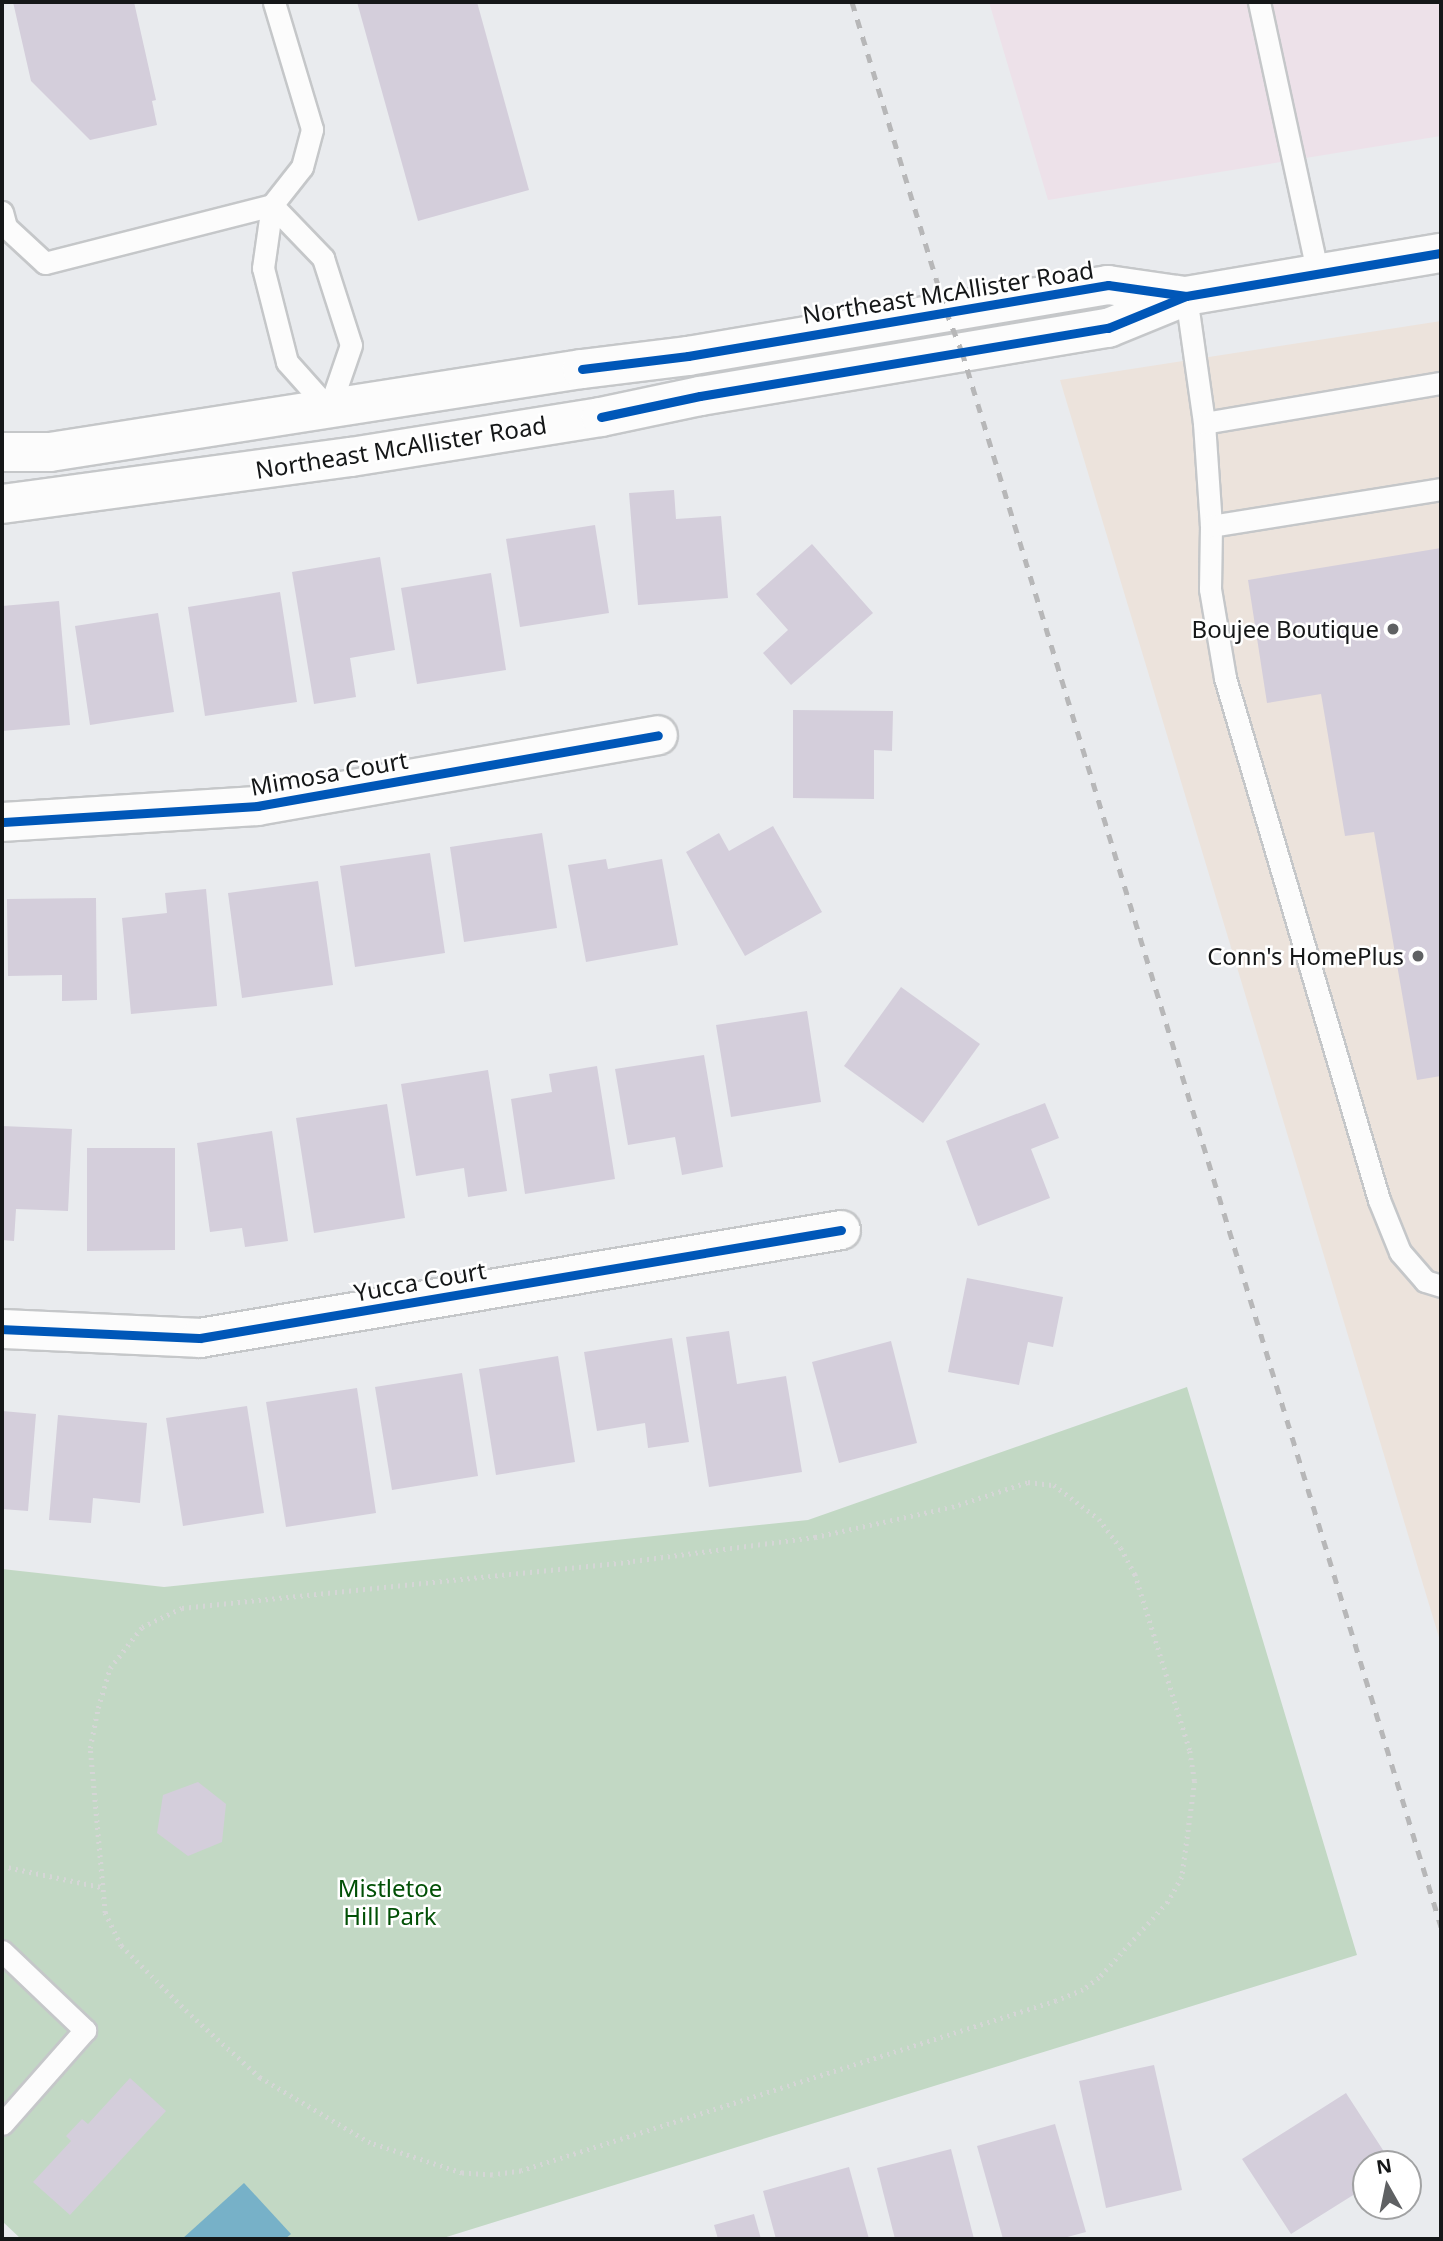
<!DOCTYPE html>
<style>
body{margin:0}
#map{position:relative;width:1443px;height:2241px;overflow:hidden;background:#e9ebee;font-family:"Noto Sans",sans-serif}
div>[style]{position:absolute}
.commercial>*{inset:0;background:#ece3dc}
.industrial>*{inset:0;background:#ede1e9}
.green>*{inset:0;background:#c2d8c4}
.water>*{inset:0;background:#77b1c8}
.building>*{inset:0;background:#d4cedb}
.path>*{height:4.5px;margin-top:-2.25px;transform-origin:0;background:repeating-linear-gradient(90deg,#d5d6d6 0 2px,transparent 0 7px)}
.roads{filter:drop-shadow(2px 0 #c5c7c9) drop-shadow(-2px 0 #c5c7c9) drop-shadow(0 2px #c5c7c9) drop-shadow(0 -2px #c5c7c9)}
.service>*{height:21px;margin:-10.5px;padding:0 10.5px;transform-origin:10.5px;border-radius:10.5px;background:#fcfcfc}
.minor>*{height:38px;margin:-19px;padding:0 19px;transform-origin:19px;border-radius:19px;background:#fcfcfc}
.tertiary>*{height:38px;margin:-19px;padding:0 19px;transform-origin:19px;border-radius:19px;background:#fcfcfc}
.rail>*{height:5px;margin-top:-2.5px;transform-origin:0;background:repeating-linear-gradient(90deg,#b7b7b8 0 9px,transparent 0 18px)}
.cycleway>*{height:9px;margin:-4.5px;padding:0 4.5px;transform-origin:4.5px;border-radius:4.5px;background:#0057b8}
.dots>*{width:19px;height:19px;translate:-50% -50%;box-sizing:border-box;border:4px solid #fff;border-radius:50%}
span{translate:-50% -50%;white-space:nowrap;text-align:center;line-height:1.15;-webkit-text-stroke:5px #fff;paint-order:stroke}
.street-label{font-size:24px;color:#151718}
.poi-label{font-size:24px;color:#151718}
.right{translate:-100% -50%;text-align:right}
.park-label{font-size:24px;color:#025006}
.frame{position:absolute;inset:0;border:4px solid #151718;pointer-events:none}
.north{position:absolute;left:1352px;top:2150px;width:70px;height:70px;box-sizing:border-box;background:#fff;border:2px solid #a1a2a3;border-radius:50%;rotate:351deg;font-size:19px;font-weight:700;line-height:28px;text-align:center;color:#151718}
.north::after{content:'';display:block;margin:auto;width:24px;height:32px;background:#5f6163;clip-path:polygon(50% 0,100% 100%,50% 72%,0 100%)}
</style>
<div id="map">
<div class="commercial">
<i style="clip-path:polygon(1441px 321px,1441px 1644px,1060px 380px)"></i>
</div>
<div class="industrial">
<i style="clip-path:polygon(989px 2px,1441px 2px,1441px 136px,1048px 200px)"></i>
</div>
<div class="green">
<i style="clip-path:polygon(1187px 1387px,1357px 1955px,440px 2239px,21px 2239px,2px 2221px,2px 1569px,164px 1587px,808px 1520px)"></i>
</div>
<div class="water">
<i style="clip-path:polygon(244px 2183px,291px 2234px,285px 2239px,182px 2239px)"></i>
</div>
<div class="building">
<i style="clip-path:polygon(13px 2px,134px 2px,156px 100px,152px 101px,157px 125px,90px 140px,31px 81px)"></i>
<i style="clip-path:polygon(357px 2px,477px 2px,529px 190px,418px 221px)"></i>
<i style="clip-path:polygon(674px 490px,676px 519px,721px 516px,728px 598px,638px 605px,629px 493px)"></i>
<i style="clip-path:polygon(595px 525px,609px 613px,520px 627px,506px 539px)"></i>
<i style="clip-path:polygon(812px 544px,873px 613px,791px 685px,763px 653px,788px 630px,756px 594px)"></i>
<i style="clip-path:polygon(1441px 548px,1441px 1076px,1417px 1080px,1374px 832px,1345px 836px,1321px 694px,1267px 703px,1248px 580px)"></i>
<i style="clip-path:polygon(380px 557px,395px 650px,350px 658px,356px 697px,314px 704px,292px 572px)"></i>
<i style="clip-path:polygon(491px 573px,506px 670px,417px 684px,401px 588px)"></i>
<i style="clip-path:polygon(280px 592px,297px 702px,205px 716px,188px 607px)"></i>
<i style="clip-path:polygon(59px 601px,70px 725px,2px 731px,2px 606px)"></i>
<i style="clip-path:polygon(158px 613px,174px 712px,90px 725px,75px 626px)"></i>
<i style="clip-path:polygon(793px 710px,893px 711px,892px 751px,874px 750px,874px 799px,793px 798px)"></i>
<i style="clip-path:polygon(773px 826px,822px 912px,745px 956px,686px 852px,719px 833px,729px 851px)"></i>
<i style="clip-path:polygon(542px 833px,557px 928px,464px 942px,450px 847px)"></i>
<i style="clip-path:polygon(430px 853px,445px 953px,355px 967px,340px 866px)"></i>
<i style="clip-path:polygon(606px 859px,608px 869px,662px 859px,678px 945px,586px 962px,568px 865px)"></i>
<i style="clip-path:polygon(318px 881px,333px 985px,242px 998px,228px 893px)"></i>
<i style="clip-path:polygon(206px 889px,217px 1006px,131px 1014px,122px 918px,167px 913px,165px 893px)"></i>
<i style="clip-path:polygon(96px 898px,97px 1000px,62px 1001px,62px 975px,8px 976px,7px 899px)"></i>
<i style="clip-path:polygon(901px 987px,980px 1044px,923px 1123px,844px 1066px)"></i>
<i style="clip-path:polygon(807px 1011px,821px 1102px,731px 1117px,716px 1025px)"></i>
<i style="clip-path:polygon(704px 1055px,723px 1167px,682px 1175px,675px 1137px,628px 1145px,615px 1069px)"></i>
<i style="clip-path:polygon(597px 1066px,615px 1179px,525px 1194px,511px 1099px,552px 1092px,549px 1074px)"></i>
<i style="clip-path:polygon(488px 1070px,507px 1191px,468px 1197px,464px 1168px,416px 1176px,401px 1084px)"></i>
<i style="clip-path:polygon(1045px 1103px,1059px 1138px,1031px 1149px,1050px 1198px,978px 1226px,946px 1141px)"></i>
<i style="clip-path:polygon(387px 1104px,405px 1218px,314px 1233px,296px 1118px)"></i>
<i style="clip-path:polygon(2px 1126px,72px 1129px,68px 1211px,16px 1209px,14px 1241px,2px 1240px)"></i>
<i style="clip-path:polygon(272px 1131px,288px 1241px,245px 1247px,242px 1228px,210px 1232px,197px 1143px)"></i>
<i style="clip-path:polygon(87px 1148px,175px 1148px,175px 1250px,87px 1251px)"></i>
<i style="clip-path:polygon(967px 1278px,1063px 1297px,1053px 1347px,1028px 1342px,1019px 1385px,948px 1372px)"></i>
<i style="clip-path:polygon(729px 1331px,737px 1384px,786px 1376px,802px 1472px,709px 1487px,686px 1337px)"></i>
<i style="clip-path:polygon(672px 1338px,689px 1442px,648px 1448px,645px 1423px,597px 1431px,584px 1352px)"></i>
<i style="clip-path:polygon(891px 1341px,917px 1443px,839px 1463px,812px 1362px)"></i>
<i style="clip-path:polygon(558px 1356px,575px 1462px,496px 1475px,479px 1369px)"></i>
<i style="clip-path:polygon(462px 1373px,478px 1476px,392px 1490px,375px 1387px)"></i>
<i style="clip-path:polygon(357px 1388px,376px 1513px,286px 1527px,266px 1402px)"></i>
<i style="clip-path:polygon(247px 1406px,264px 1513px,183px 1526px,166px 1418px)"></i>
<i style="clip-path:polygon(2px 1411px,36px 1414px,28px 1511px,2px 1509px)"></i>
<i style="clip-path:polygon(58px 1415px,147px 1423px,140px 1503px,93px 1498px,91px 1523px,49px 1520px)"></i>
<i style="clip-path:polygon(198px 1782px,226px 1804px,222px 1842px,188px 1856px,157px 1833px,163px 1795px)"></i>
<i style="clip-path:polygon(1154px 2065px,1182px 2190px,1106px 2208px,1079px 2081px)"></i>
<i style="clip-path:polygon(130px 2078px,166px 2111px,70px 2215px,33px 2182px,71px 2141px,66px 2136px,82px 2119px,88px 2124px)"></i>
<i style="clip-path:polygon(1346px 2093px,1392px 2164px,1366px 2164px,1366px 2187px,1291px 2234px,1242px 2159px)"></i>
<i style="clip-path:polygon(1055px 2124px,1086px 2232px,1060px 2239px,1003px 2239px,977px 2146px)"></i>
<i style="clip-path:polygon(951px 2149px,974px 2239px,895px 2239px,877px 2168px)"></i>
<i style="clip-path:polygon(849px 2167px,869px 2239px,776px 2239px,763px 2191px)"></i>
<i style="clip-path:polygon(754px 2214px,761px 2239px,718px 2239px,714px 2225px)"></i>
</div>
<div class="path">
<i style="left:1028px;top:1482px;width:26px;rotate:7deg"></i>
<i style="left:1054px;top:1485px;width:56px;rotate:37.1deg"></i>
<i style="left:1099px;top:1519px;width:36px;rotate:53deg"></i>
<i style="left:1121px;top:1548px;width:30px;rotate:62deg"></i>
<i style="left:1135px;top:1574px;width:185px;rotate:72.7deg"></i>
<i style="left:1190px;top:1751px;width:30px;rotate:81deg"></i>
<i style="left:1195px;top:1781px;width:97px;rotate:97.7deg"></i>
<i style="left:1182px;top:1877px;width:29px;rotate:119deg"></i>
<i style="left:1168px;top:1902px;width:103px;rotate:132.2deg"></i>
<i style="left:1099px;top:1978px;width:20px;rotate:143deg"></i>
<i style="left:1083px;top:1990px;width:29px;rotate:158deg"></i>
<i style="left:1056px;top:2001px;width:561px;rotate:162.37deg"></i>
<i style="left:521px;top:2171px;width:29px;rotate:172deg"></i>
<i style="left:492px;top:2175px;width:30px;rotate:-176deg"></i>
<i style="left:462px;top:2173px;width:97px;rotate:-161.9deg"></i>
<i style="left:370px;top:2143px;width:128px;rotate:-149.4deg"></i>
<i style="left:260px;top:2078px;width:98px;rotate:-137.9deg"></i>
<i style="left:187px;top:2012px;width:93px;rotate:-135deg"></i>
<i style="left:121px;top:1946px;width:37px;rotate:-116deg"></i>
<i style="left:105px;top:1913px;width:166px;rotate:-95.2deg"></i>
<i style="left:90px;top:1748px;width:41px;rotate:-78.7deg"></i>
<i style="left:98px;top:1708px;width:42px;rotate:-73.3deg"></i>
<i style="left:110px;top:1668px;width:52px;rotate:-52deg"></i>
<i style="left:142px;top:1627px;width:44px;rotate:-25.4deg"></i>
<i style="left:182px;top:1608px;width:453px;rotate:-5.9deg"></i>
<i style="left:633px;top:1561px;width:184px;rotate:-7.5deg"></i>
<i style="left:815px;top:1537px;width:140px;rotate:-12.4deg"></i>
<i style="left:952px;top:1507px;width:80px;rotate:-18.2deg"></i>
<i style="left:2px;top:1866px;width:101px;rotate:12deg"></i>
</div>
<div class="roads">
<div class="service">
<i style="left:1259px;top:2px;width:278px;rotate:77.8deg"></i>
<i style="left:272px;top:205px;width:74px;rotate:46.1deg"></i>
<i style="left:323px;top:258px;width:91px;rotate:72.2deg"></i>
<i style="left:351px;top:345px;width:68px;rotate:109deg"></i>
<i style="left:329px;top:409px;width:63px;rotate:-131.8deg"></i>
<i style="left:287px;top:362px;width:97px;rotate:-104.3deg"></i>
<i style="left:263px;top:268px;width:64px;rotate:-81.9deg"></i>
<i style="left:272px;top:205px;width:48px;rotate:-51.7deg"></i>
<i style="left:302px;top:167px;width:39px;rotate:-75deg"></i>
<i style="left:312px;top:129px;width:133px;rotate:-106.7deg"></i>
<i style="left:2px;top:212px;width:16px;rotate:75deg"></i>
<i style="left:6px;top:227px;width:53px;rotate:42.7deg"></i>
<i style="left:45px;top:263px;width:234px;rotate:-14.3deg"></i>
<i style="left:1186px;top:296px;width:128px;rotate:81.9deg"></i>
<i style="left:1204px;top:423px;width:103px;rotate:86.1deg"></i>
<i style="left:1211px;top:526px;width:63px;rotate:90.9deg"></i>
<i style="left:1210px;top:589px;width:90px;rotate:80.4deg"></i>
<i style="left:1225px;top:678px;width:544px;rotate:73.56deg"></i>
<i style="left:1379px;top:1200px;width:56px;rotate:68deg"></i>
<i style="left:1400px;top:1252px;width:38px;rotate:49deg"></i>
<i style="left:1425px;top:1281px;width:17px;rotate:17deg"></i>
<i style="left:1204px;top:423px;width:240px;rotate:-9.6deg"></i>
<i style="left:1211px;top:526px;width:233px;rotate:-9.1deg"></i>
<i style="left:2px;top:1951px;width:115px;rotate:43.6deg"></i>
<i style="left:85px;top:2030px;width:125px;rotate:131.4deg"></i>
</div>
<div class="minor">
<i style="left:2px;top:822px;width:256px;rotate:-3.6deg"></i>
<i style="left:257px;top:806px;width:407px;rotate:-10deg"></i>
<i style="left:2px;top:1329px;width:198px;rotate:2.6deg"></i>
<i style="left:200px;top:1338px;width:650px;rotate:-9.56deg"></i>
</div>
<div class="tertiary">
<i style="left:2px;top:452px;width:48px"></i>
<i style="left:50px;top:452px;width:538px;rotate:-8.87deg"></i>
<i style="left:582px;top:369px;width:107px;rotate:-7deg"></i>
<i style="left:688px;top:356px;width:426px;rotate:-9.6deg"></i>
<i style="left:1108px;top:285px;width:77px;rotate:8.2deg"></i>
<i style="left:2px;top:504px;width:352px;rotate:-7.7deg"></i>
<i style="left:351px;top:457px;width:253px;rotate:-9.1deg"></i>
<i style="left:601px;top:417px;width:101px;rotate:-12deg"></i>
<i style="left:700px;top:396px;width:414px;rotate:-9.5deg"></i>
<i style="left:1108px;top:328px;width:84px;rotate:-22.3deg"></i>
<i style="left:1186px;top:296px;width:259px;rotate:-9.6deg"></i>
</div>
</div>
<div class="rail">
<i style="left:852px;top:2px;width:323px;rotate:73.1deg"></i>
<i style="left:946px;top:311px;width:44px;rotate:68.7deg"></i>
<i style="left:962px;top:352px;width:1646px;rotate:73.08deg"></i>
</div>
<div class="cycleway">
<i style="left:582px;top:369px;width:107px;rotate:-7deg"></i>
<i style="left:688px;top:356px;width:426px;rotate:-9.6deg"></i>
<i style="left:1108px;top:285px;width:79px;rotate:8deg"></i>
<i style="left:601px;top:417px;width:101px;rotate:-12deg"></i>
<i style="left:700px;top:396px;width:414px;rotate:-9.5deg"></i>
<i style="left:1108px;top:328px;width:84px;rotate:-22.3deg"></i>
<i style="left:1186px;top:296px;width:259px;rotate:-9.6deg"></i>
<i style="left:2px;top:822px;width:256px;rotate:-3.6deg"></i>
<i style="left:257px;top:806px;width:407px;rotate:-10deg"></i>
<i style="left:2px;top:1329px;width:198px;rotate:2.6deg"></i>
<i style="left:200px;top:1338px;width:650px;rotate:-9.56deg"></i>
</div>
<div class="dots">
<i style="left:1393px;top:629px;background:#5f6163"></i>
<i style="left:1418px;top:956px;background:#5f6163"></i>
</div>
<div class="street-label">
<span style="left:948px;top:292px;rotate:-9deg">Northeast McAllister Road</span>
<span style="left:401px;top:447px;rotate:-9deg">Northeast McAllister Road</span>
<span style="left:329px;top:773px;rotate:-10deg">Mimosa Court</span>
<span style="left:420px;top:1281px;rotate:-10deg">Yucca Court</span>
</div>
<div class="poi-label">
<span class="right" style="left:1379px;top:629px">Boujee Boutique</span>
<span class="right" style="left:1404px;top:956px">Conn's HomePlus</span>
</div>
<div class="park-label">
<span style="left:390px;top:1902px">Mistletoe<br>Hill Park</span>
</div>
<div class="frame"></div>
<div class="north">N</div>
</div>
